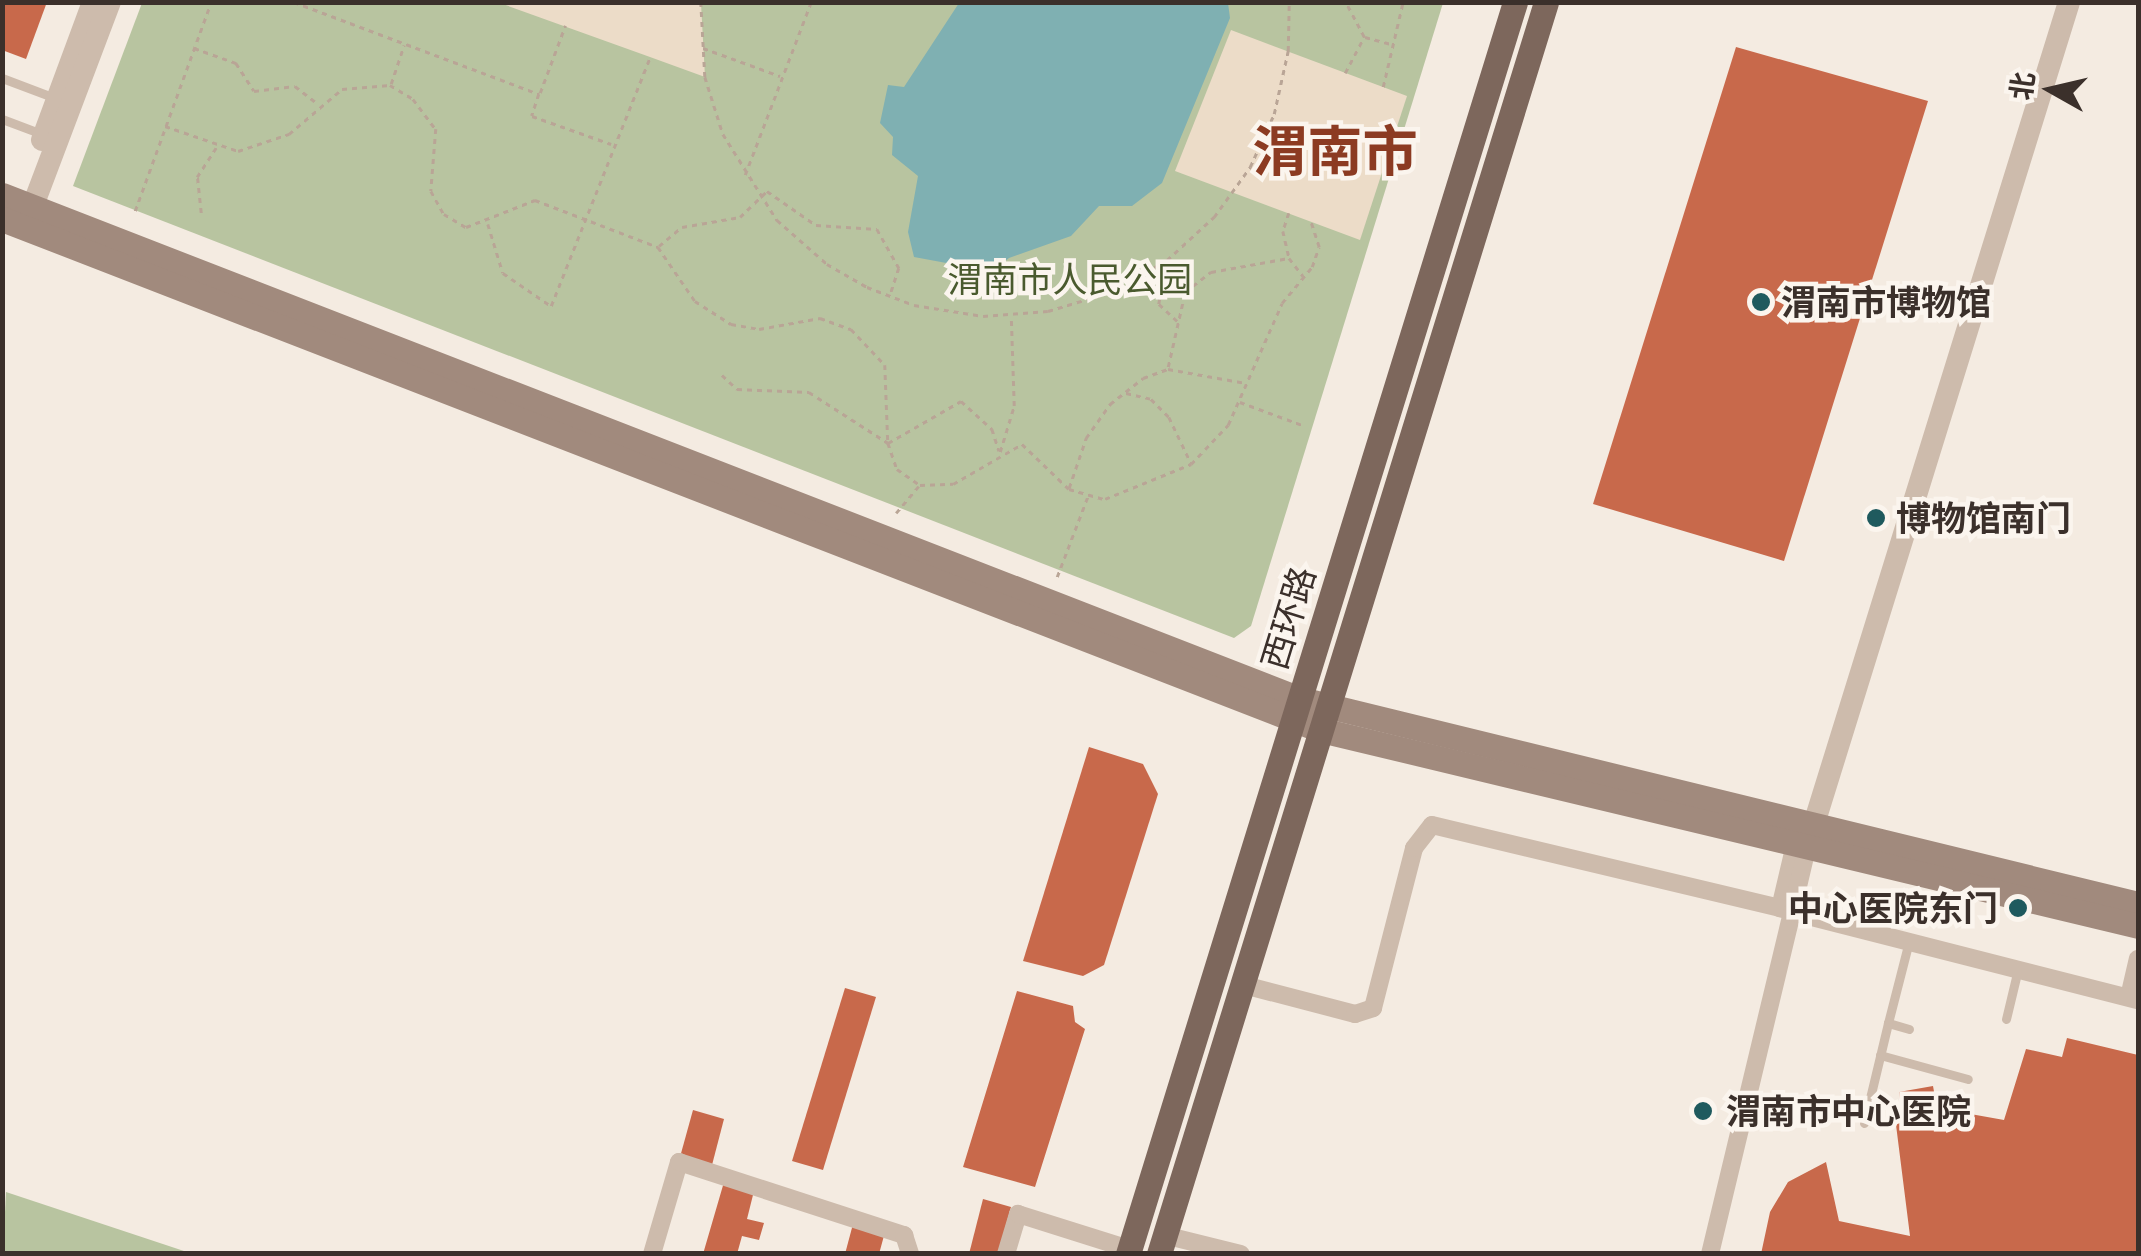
<!DOCTYPE html>
<meta charset="utf-8">
<style>
body{margin:0}
#map{position:relative;width:2141px;height:1256px;overflow:hidden;background:#f4ebe1;font-family:"Open Sans","Noto Sans SC",sans-serif}
div>[style]{position:absolute}
.green>*{inset:0;background:#b8c4a0}
.plaza>*{inset:0;background:#ecdcc8}
.water>*{inset:0;background:#7fb0b2}
.building>*{inset:0;background:#c8694b}
.path>*{height:2.5px;margin-top:-1.25px;transform-origin:0;background:repeating-linear-gradient(90deg,#b9a596 0 5px,transparent 0 10px)}
.service>*{height:9px;margin:-4.5px;padding:0 4.5px;transform-origin:4.5px;border-radius:4.5px;background:#cdbbac}
.minor>*{height:18px;margin:-9px;padding:0 9px;transform-origin:9px;border-radius:9px;background:#cdbbac}
.tertiary>*{height:22px;margin:-11px;padding:0 11px;transform-origin:11px;border-radius:11px;background:#cdbbac}
.secondary>*{height:25px;margin:-12.5px;padding:0 12.5px;transform-origin:12.5px;border-radius:12.5px;background:#a18a7d}
.primary>*{height:25px;margin:-12.5px;padding:0 12.5px;transform-origin:12.5px;border-radius:12.5px;background:#7d675c}
.dots>*{width:28px;height:28px;translate:-50% -50%;box-sizing:border-box;border:5px solid #fbf5ee;border-radius:50%}
span{translate:-50% -50%;white-space:nowrap;text-align:center;line-height:1.15;-webkit-text-stroke:9px #fbf5ee;paint-order:stroke}
.park-label{font-size:35px;color:#4a5a2e}
.poi-label{font-size:35px;color:#3b302b;font-weight:700}
.left{translate:0 -50%;text-align:left}
.right{translate:-100% -50%;text-align:right}
.street-label{font-size:35px;color:#3b302b}
.town-label{font-size:55px;color:#8c3b22;font-weight:700}
.frame{position:absolute;inset:0;border:5px solid #3b302b;pointer-events:none}
.north{position:absolute;left:2001px;top:40px;width:100px;height:100px;-webkit-text-stroke:8px #fbf5ee;paint-order:stroke;rotate:278deg;font-size:28px;font-weight:700;line-height:40px;text-align:center;color:#3b302b}
.north::after{content:'';display:block;margin:auto;width:35px;height:45px;background:#3b302b;clip-path:polygon(50% 0,100% 100%,50% 72%,0 100%)}
</style>
<div id="map">
<div class="green">
<i style="clip-path:polygon(142px 3px,1443px 3px,1251px 626px,1234px 638px,73px 186px)"></i>
<i style="clip-path:polygon(6px 1192px,190px 1253px,3px 1253px)"></i>
</div>
<div class="plaza">
<i style="clip-path:polygon(500px 3px,701px 3px,705px 77px,650px 57px)"></i>
<i style="clip-path:polygon(1231px 30px,1407px 96px,1360px 240px,1175px 171px)"></i>
</div>
<div class="water">
<i style="clip-path:polygon(959px 3px,1228px 3px,1230px 18px,1162px 183px,1132px 206px,1099px 206px,1071px 236px,1009px 258px,984px 278px,968px 267px,914px 257px,908px 232px,918px 176px,892px 155px,893px 137px,880px 123px,888px 85px,904px 87px)"></i>
</div>
<div class="building">
<i style="clip-path:polygon(2px 2px,47px 2px,26px 59px,2px 50px)"></i>
<i style="clip-path:polygon(1736px 47px,1928px 101px,1784px 561px,1593px 504px)"></i>
<i style="clip-path:polygon(1089px 747px,1143px 764px,1158px 794px,1104px 965px,1083px 976px,1023px 961px)"></i>
<i style="clip-path:polygon(845px 988px,876px 997px,823px 1170px,792px 1161px)"></i>
<i style="clip-path:polygon(1017px 991px,1073px 1006px,1075px 1022px,1085px 1029px,1035px 1187px,963px 1167px)"></i>
<i style="clip-path:polygon(2067px 1038px,2138px 1055px,2138px 1254px,1761px 1254px,1770px 1212px,1788px 1182px,1826px 1162px,1839px 1221px,1910px 1236px,1894px 1109px,1901px 1107px,1899px 1092px,1933px 1086px,1937px 1108px,2004px 1120px,2026px 1049px,2062px 1057px)"></i>
<i style="clip-path:polygon(693px 1110px,724px 1119px,712px 1165px,680px 1157px)"></i>
<i style="clip-path:polygon(724px 1182px,754px 1191px,747px 1219px,764px 1223px,759px 1240px,742px 1236px,737px 1254px,703px 1254px)"></i>
<i style="clip-path:polygon(983px 1199px,1011px 1207px,998px 1254px,969px 1254px)"></i>
<i style="clip-path:polygon(853px 1224px,885px 1232px,879px 1254px,845px 1254px)"></i>
</div>
<div class="path">
<i style="left:294px;top:2px;width:262px;rotate:20.6deg"></i>
<i style="left:539px;top:94px;width:23px;rotate:108deg"></i>
<i style="left:532px;top:116px;width:84px;rotate:19.5deg"></i>
<i style="left:701px;top:2px;width:75px;rotate:86.9deg"></i>
<i style="left:705px;top:77px;width:60px;rotate:72.5deg"></i>
<i style="left:723px;top:134px;width:102px;rotate:57.9deg"></i>
<i style="left:777px;top:220px;width:67px;rotate:41.3deg"></i>
<i style="left:827px;top:264px;width:46px;rotate:29.9deg"></i>
<i style="left:867px;top:287px;width:50px;rotate:21deg"></i>
<i style="left:914px;top:305px;width:70px;rotate:9.1deg"></i>
<i style="left:983px;top:316px;width:65px;rotate:-4.4deg"></i>
<i style="left:1048px;top:311px;width:66px;rotate:-16.8deg"></i>
<i style="left:1111px;top:292px;width:64px;rotate:-29.7deg"></i>
<i style="left:1167px;top:260px;width:64px;rotate:-42.5deg"></i>
<i style="left:1214px;top:217px;width:62px;rotate:-54.2deg"></i>
<i style="left:1250px;top:167px;width:58px;rotate:-65.6deg"></i>
<i style="left:1274px;top:114px;width:65px;rotate:-77.5deg"></i>
<i style="left:1288px;top:51px;width:49px;rotate:-88.8deg"></i>
<i style="left:1365px;top:37px;width:27px;rotate:15deg"></i>
<i style="left:194px;top:48px;width:45px;rotate:19.7deg"></i>
<i style="left:236px;top:63px;width:33px;rotate:57deg"></i>
<i style="left:254px;top:91px;width:41px;rotate:-7deg"></i>
<i style="left:295px;top:86px;width:29px;rotate:38deg"></i>
<i style="left:703px;top:48px;width:82px;rotate:20deg"></i>
<i style="left:1345px;top:73px;width:41px;rotate:-62.2deg"></i>
<i style="left:1364px;top:37px;width:40px;rotate:-118deg"></i>
<i style="left:391px;top:84px;width:41px;rotate:-71.6deg"></i>
<i style="left:1383px;top:87px;width:87px;rotate:-76.8deg"></i>
<i style="left:540px;top:93px;width:72px;rotate:-69.5deg"></i>
<i style="left:165px;top:126px;width:77px;rotate:18.9deg"></i>
<i style="left:238px;top:151px;width:54px;rotate:-18.4deg"></i>
<i style="left:289px;top:134px;width:70px;rotate:-40.3deg"></i>
<i style="left:342px;top:89px;width:48px;rotate:-4.8deg"></i>
<i style="left:390px;top:85px;width:27px;rotate:31deg"></i>
<i style="left:413px;top:99px;width:38px;rotate:53deg"></i>
<i style="left:436px;top:129px;width:62px;rotate:94.6deg"></i>
<i style="left:431px;top:191px;width:26px;rotate:61deg"></i>
<i style="left:444px;top:214px;width:26px;rotate:31deg"></i>
<i style="left:466px;top:227px;width:74px;rotate:-21.4deg"></i>
<i style="left:535px;top:200px;width:132px;rotate:20.9deg"></i>
<i style="left:658px;top:247px;width:65px;rotate:55.6deg"></i>
<i style="left:695px;top:301px;width:43px;rotate:32.6deg"></i>
<i style="left:731px;top:324px;width:28px;rotate:10deg"></i>
<i style="left:759px;top:329px;width:62px;rotate:-10.2deg"></i>
<i style="left:820px;top:318px;width:33px;rotate:20deg"></i>
<i style="left:851px;top:329px;width:50px;rotate:46.6deg"></i>
<i style="left:885px;top:365px;width:78px;rotate:87.8deg"></i>
<i style="left:888px;top:443px;width:28px;rotate:71deg"></i>
<i style="left:897px;top:469px;width:28px;rotate:35deg"></i>
<i style="left:920px;top:485px;width:33px;rotate:-2deg"></i>
<i style="left:953px;top:484px;width:80px;rotate:-30.1deg"></i>
<i style="left:1022px;top:444px;width:65px;rotate:43.8deg"></i>
<i style="left:1069px;top:489px;width:37px;rotate:16deg"></i>
<i style="left:1105px;top:499px;width:93px;rotate:-22.1deg"></i>
<i style="left:1191px;top:464px;width:54px;rotate:-46.5deg"></i>
<i style="left:1228px;top:425px;width:133px;rotate:-66.1deg"></i>
<i style="left:1282px;top:303px;width:47px;rotate:-50.2deg"></i>
<i style="left:1312px;top:267px;width:21px;rotate:-71deg"></i>
<i style="left:1319px;top:247px;width:26px;rotate:-108deg"></i>
<i style="left:745px;top:175px;width:185px;rotate:-69.1deg"></i>
<i style="left:135px;top:211px;width:222px;rotate:-70deg"></i>
<i style="left:201px;top:213px;width:36px;rotate:-96deg"></i>
<i style="left:197px;top:177px;width:35px;rotate:-57deg"></i>
<i style="left:1289px;top:213px;width:19px;rotate:108deg"></i>
<i style="left:1283px;top:231px;width:28px;rotate:77deg"></i>
<i style="left:1289px;top:258px;width:23px;rotate:52deg"></i>
<i style="left:488px;top:224px;width:51px;rotate:73deg"></i>
<i style="left:503px;top:273px;width:58px;rotate:34.5deg"></i>
<i style="left:551px;top:306px;width:268px;rotate:-68.3deg"></i>
<i style="left:659px;top:246px;width:30px;rotate:-40deg"></i>
<i style="left:682px;top:227px;width:59px;rotate:-9.8deg"></i>
<i style="left:740px;top:217px;width:37px;rotate:-44deg"></i>
<i style="left:767px;top:191px;width:60px;rotate:34.8deg"></i>
<i style="left:816px;top:225px;width:61px;rotate:3.8deg"></i>
<i style="left:877px;top:229px;width:45px;rotate:60.6deg"></i>
<i style="left:899px;top:268px;width:29px;rotate:108deg"></i>
<i style="left:1167px;top:260px;width:45px;rotate:100.3deg"></i>
<i style="left:1159px;top:304px;width:25px;rotate:43deg"></i>
<i style="left:1168px;top:367px;width:77px;rotate:-77.2deg"></i>
<i style="left:1185px;top:292px;width:33px;rotate:-38deg"></i>
<i style="left:1211px;top:272px;width:79px;rotate:-10.2deg"></i>
<i style="left:722px;top:375px;width:21px;rotate:43deg"></i>
<i style="left:737px;top:389px;width:72px;rotate:2.4deg"></i>
<i style="left:809px;top:392px;width:94px;rotate:32.8deg"></i>
<i style="left:888px;top:443px;width:84px;rotate:-29.9deg"></i>
<i style="left:961px;top:401px;width:42px;rotate:42.1deg"></i>
<i style="left:992px;top:429px;width:23px;rotate:72deg"></i>
<i style="left:1126px;top:393px;width:26px;rotate:13deg"></i>
<i style="left:1151px;top:399px;width:25px;rotate:45deg"></i>
<i style="left:1169px;top:417px;width:51px;rotate:64.4deg"></i>
<i style="left:1240px;top:402px;width:69px;rotate:20.3deg"></i>
<i style="left:1000px;top:452px;width:48px;rotate:-73.1deg"></i>
<i style="left:1014px;top:406px;width:89px;rotate:-91.9deg"></i>
<i style="left:1069px;top:488px;width:53px;rotate:-71.2deg"></i>
<i style="left:1086px;top:438px;width:42px;rotate:-54.8deg"></i>
<i style="left:1110px;top:404px;width:42px;rotate:-38.2deg"></i>
<i style="left:1143px;top:378px;width:27px;rotate:-20deg"></i>
<i style="left:1168px;top:369px;width:79px;rotate:10.2deg"></i>
<i style="left:896px;top:513px;width:35px;rotate:-50deg"></i>
<i style="left:1057px;top:577px;width:87px;rotate:-69.1deg"></i>
</div>
<div class="service">
<i style="left:2px;top:78px;width:57px;rotate:20.7deg"></i>
<i style="left:2px;top:119px;width:43px;rotate:20.6deg"></i>
<i style="left:2006px;top:1019px;width:51px;rotate:-76.5deg"></i>
<i style="left:1909px;top:1029px;width:22px;rotate:-164deg"></i>
<i style="left:1888px;top:1023px;width:85px;rotate:-75.6deg"></i>
<i style="left:1880px;top:1055px;width:91px;rotate:15.3deg"></i>
<i style="left:1864px;top:1123px;width:103px;rotate:-76.5deg"></i>
</div>
<div class="minor">
<i style="left:1796px;top:840px;width:70px;rotate:103.2deg"></i>
<i style="left:1780px;top:908px;width:13px;rotate:18deg"></i>
<i style="left:1792px;top:912px;width:70px;rotate:-76.8deg"></i>
<i style="left:1240px;top:984px;width:119px;rotate:14.6deg"></i>
<i style="left:1355px;top:1014px;width:19px;rotate:-18deg"></i>
<i style="left:1373px;top:1008px;width:165px;rotate:-75.6deg"></i>
<i style="left:1414px;top:848px;width:29px;rotate:-52deg"></i>
<i style="left:1432px;top:825px;width:358px;rotate:13.4deg"></i>
<i style="left:2129px;top:997px;width:39px;rotate:-77deg"></i>
<i style="left:1164px;top:1235px;width:79px;rotate:13.9deg"></i>
<i style="left:652px;top:1254px;width:96px;rotate:-73.6deg"></i>
<i style="left:679px;top:1162px;width:237px;rotate:18deg"></i>
<i style="left:904px;top:1235px;width:20px;rotate:72deg"></i>
<i style="left:1006px;top:1254px;width:42px;rotate:-73.3deg"></i>
<i style="left:1018px;top:1214px;width:116px;rotate:17.5deg"></i>
<i style="left:1710px;top:1254px;width:352px;rotate:-76.5deg"></i>
<i style="left:1792px;top:912px;width:357px;rotate:14.3deg"></i>
</div>
<div class="tertiary">
<i style="left:42px;top:140px;width:147px;rotate:-69.7deg"></i>
<i style="left:26px;top:224px;width:237px;rotate:-69.3deg"></i>
<i style="left:1809px;top:840px;width:877px;rotate:-72.76deg"></i>
</div>
<div class="secondary">
<i style="left:2px;top:195px;width:1392px;rotate:21.22deg"></i>
<i style="left:1300px;top:699px;width:863px;rotate:13.75deg"></i>
<i style="left:2px;top:219px;width:1415px;rotate:21.18deg"></i>
<i style="left:1321px;top:730px;width:840px;rotate:13.49deg"></i>
</div>
<div class="primary">
<i style="left:1128px;top:1254px;width:1310px;rotate:-72.82deg"></i>
<i style="left:1159px;top:1254px;width:1310px;rotate:-72.82deg"></i>
</div>
<div class="dots">
<i style="left:1761px;top:302px;background:#1f5a5e"></i>
<i style="left:1876px;top:518px;background:#1f5a5e"></i>
<i style="left:2018px;top:908px;background:#1f5a5e"></i>
<i style="left:1703px;top:1111px;background:#1f5a5e"></i>
</div>
<div class="park-label">
<span style="left:1070px;top:279px">渭南市人民公园</span>
</div>
<div class="poi-label">
<span class="left" style="left:1781px;top:302px">渭南市博物馆</span>
<span class="left" style="left:1896px;top:518px">博物馆南门</span>
<span class="right" style="left:1998px;top:908px">中心医院东门</span>
<span class="left" style="left:1726px;top:1111px">渭南市中心医院</span>
</div>
<div class="street-label">
<span style="left:1288px;top:618px;rotate:-73deg">西环路</span>
</div>
<div class="town-label">
<span style="left:1335px;top:150px">渭南市</span>
</div>
<div class="frame"></div>
<div class="north">北</div>
</div>
